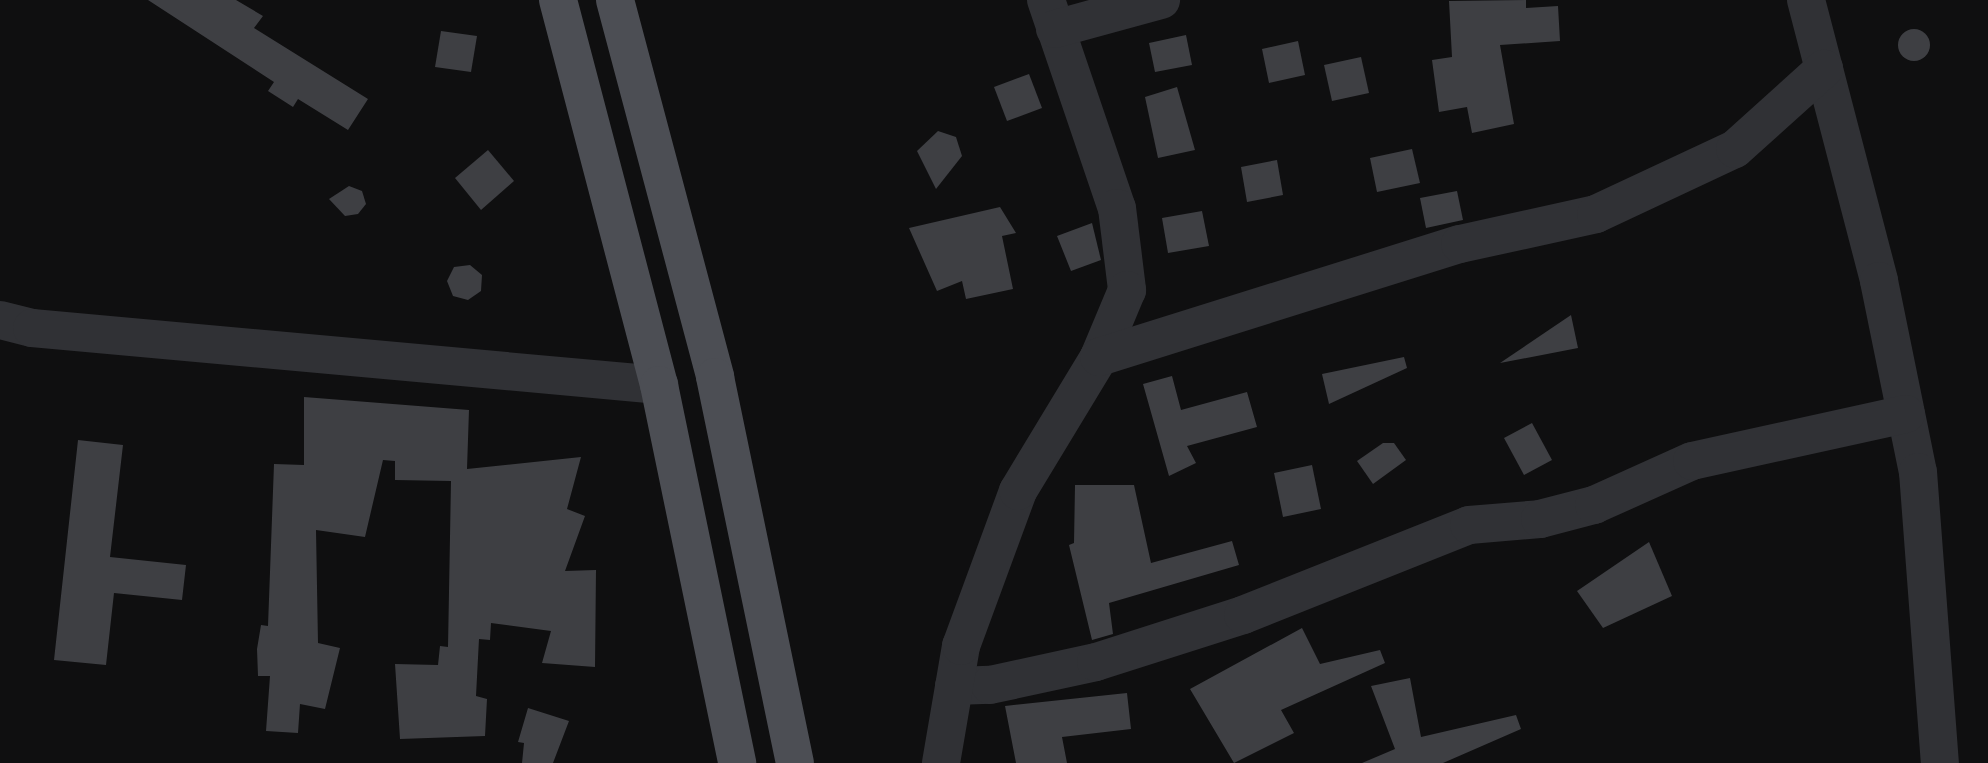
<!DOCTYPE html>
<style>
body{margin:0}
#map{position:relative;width:1988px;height:763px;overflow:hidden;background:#0f0f10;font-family:Arial,sans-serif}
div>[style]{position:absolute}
.building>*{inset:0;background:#3e3f43}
.round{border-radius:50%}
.minor>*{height:38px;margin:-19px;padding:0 19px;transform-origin:19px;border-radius:19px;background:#303135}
.major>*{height:38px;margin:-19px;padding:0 19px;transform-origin:19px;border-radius:19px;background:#4c4e54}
span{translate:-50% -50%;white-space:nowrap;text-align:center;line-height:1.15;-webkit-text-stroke:5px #0a0a0b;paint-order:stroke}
</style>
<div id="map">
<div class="building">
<i style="clip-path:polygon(148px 0,236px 0,263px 16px,254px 28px,368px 99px,348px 130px,298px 99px,293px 107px,268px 91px,274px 82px)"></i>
<i style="clip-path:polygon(1526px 0,1526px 8px,1558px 6px,1560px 41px,1500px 45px,1514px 124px,1472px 133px,1467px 107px,1439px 112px,1432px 60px,1452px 57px,1449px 1px)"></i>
<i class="round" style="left:1898px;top:29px;width:32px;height:32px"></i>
<i style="clip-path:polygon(441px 31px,477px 36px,471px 72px,435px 67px)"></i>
<i style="clip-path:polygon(1186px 35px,1192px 65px,1155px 72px,1149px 43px)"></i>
<i style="clip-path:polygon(1298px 41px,1305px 75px,1269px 83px,1262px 49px)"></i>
<i style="clip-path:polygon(1361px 57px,1369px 93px,1332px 101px,1324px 65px)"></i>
<i style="clip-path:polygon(1029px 74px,1042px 108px,1007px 121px,994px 87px)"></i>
<i style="clip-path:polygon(1177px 87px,1195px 150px,1158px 158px,1145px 97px)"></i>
<i style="clip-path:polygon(938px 131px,956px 137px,962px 156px,936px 189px,917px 151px)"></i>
<i style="clip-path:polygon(1412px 149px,1420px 183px,1377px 192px,1370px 158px)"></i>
<i style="clip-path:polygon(488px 150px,514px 181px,481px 210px,455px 178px)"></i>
<i style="clip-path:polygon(1277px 160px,1283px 195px,1247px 202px,1241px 167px)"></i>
<i style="clip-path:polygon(349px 186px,362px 191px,366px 204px,358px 214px,345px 216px,329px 199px)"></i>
<i style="clip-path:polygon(1457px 191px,1463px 220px,1426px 228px,1420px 198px)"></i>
<i style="clip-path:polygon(1000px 207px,1016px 233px,1002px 236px,1013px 289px,966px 299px,962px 281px,937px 291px,909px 228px)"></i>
<i style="clip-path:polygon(1202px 211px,1209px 246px,1168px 253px,1162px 218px)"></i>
<i style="clip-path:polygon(1092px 223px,1101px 260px,1071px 271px,1057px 236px)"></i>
<i style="clip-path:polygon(470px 265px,482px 275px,481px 291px,468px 300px,453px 296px,447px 281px,454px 267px)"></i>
<i style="clip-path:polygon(1571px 315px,1578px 348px,1500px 363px)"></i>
<i style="clip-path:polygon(1404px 357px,1407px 368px,1329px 404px,1322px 374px)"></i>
<i style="clip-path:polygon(1172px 376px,1181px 410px,1247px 392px,1257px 427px,1187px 446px,1196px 463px,1169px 476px,1143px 384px)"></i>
<i style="clip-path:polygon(304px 397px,469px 410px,467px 469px,581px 457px,567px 509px,585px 516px,565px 571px,596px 570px,595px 667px,542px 663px,551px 631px,491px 623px,490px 640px,479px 639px,476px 696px,487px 699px,485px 736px,400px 739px,395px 664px,438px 665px,440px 646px,448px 647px,451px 481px,395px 480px,395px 461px,383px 460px,365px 537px,316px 530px,318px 643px,340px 648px,325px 709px,300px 704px,298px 733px,266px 731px,270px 676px,258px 676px,257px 649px,261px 625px,268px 626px,274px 464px,304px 465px)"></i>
<i style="clip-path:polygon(1532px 423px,1552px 460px,1524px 475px,1504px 438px)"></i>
<i style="clip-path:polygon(78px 440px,123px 445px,110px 557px,186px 565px,182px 600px,114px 593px,106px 665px,54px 660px)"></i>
<i style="clip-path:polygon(1383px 443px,1394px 443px,1406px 460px,1373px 484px,1357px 461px)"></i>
<i style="clip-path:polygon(1312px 465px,1321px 509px,1283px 517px,1274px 473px)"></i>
<i style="clip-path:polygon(1075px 485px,1134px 485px,1151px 563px,1232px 541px,1239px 565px,1109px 603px,1113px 634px,1092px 640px,1069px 545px,1074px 543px)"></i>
<i style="clip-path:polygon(1649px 542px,1672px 596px,1603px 628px,1577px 591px)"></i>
<i style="clip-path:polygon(1302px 628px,1320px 664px,1380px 650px,1385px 663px,1281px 710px,1294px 733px,1234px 763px,1190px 689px)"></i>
<i style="clip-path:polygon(1410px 678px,1421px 737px,1516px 715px,1521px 729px,1443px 763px,1362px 763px,1395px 749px,1371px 686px)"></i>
<i style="clip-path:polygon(1127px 693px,1131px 729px,1062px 737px,1067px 763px,1016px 763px,1005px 706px)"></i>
<i style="clip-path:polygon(528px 708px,569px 721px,553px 763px,522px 763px,524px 743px,518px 742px)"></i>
</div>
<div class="minor">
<i style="left:1046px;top:0;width:220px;rotate:71.2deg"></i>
<i style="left:1117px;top:208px;width:83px;rotate:83deg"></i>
<i style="left:1127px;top:290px;width:73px;rotate:112.7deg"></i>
<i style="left:1806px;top:0;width:290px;rotate:75.4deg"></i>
<i style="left:1879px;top:281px;width:195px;rotate:78.5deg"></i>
<i style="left:1918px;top:472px;width:292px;rotate:85.7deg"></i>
<i style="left:1055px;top:29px;width:110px;rotate:-15.3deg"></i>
<i style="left:0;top:320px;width:33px;rotate:14deg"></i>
<i style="left:32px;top:328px;width:630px;rotate:5.19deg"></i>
<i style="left:954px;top:686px;width:36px;rotate:-2deg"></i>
<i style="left:990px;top:685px;width:108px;rotate:-12.2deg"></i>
<i style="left:1096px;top:662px;width:154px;rotate:-17.7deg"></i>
<i style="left:1243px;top:615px;width:243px;rotate:-21.7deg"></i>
<i style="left:1469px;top:525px;width:71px;rotate:-4.8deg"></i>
<i style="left:1540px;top:519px;width:56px;rotate:-14.5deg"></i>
<i style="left:1594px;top:505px;width:107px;rotate:-24.2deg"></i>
<i style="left:1692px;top:461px;width:219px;rotate:-12.4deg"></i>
<i style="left:941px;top:763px;width:119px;rotate:-80.3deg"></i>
<i style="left:961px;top:646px;width:165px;rotate:-69.8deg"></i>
<i style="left:1018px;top:491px;width:157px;rotate:-58.8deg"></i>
<i style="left:1099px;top:357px;width:378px;rotate:-17.4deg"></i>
<i style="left:1460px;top:244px;width:139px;rotate:-12.4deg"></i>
<i style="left:1596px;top:214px;width:153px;rotate:-25.1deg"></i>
<i style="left:1735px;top:149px;width:120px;rotate:-42deg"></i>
</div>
<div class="major">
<i style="left:558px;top:0;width:398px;rotate:75.3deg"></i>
<i style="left:659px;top:385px;width:386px;rotate:78.3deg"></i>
<i style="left:615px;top:0;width:390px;rotate:75.1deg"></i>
<i style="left:715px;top:377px;width:394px;rotate:78.3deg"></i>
</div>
</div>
